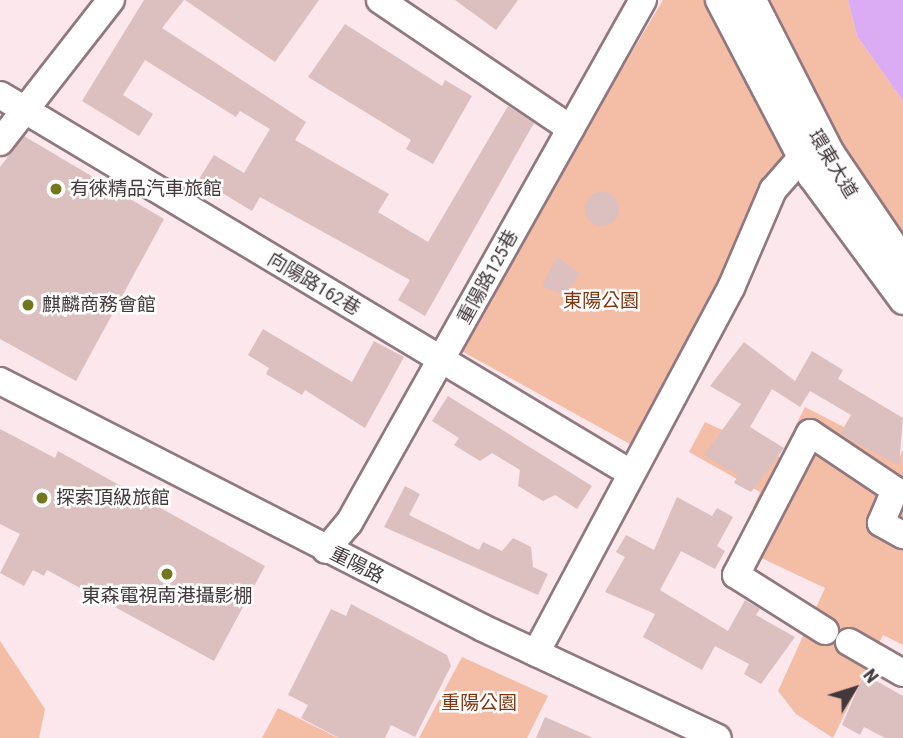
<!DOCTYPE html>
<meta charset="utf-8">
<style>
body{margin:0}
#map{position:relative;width:903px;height:738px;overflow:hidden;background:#fce7ed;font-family:"Roboto Condensed","Noto Sans TC",sans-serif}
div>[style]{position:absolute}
.green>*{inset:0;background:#f3bda6}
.water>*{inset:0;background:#dbacf4}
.building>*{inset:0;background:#dbc0bf}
.round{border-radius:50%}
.roads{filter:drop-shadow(2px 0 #8f787f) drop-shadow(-2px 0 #8f787f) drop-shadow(0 2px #8f787f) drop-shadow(0 -2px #8f787f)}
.minor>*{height:26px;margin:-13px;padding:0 13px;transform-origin:13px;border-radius:13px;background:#fff}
.highway>*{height:38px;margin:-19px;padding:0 19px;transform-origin:19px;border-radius:19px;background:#fff}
.dots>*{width:19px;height:19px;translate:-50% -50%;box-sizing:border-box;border:4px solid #fff;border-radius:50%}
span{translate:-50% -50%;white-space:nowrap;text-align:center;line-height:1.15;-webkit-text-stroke:5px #fff;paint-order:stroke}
.street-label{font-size:19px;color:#43383b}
.poi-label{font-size:19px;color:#43383b}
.left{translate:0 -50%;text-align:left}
.park-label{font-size:19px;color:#7f360f}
.north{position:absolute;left:819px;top:654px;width:70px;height:70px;-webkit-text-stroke:5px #fff;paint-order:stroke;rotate:52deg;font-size:19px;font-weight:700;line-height:28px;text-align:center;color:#43383b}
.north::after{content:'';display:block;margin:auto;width:24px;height:32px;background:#43383b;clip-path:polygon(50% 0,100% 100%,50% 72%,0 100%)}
</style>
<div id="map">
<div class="green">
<i style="clip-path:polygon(663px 0,712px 0,786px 158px,639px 449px,456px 348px)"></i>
<i style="clip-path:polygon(758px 0,848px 0,857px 36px,903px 101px,903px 261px)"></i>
<i style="clip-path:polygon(805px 407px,900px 456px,903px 450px,903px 645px,883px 635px,833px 738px,796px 714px,778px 691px,825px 588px,736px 546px,760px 492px,689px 452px,705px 422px,780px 457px)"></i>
<i style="clip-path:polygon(0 641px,45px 709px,39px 738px,0 738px)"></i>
<i style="clip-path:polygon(462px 657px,548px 696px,527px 738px,419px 738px)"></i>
<i style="clip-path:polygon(278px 708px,338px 738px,262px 738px)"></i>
</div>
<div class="water">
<i style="clip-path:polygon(848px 0,903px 0,903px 101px,857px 36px)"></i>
</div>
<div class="building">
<i style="clip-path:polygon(144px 0,184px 0,162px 28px,306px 122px,295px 140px,389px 194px,378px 212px,428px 242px,508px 106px,534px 123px,425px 316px,398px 300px,410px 280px,260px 197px,252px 211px,199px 179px,214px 155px,244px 173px,270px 129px,240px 111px,236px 117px,145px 60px,123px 95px,153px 114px,139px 136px,82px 101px)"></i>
<i style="clip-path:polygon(185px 0,319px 0,275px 62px)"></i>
<i style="clip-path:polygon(455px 0,518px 0,496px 30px)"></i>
<i style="clip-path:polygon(345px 24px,442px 86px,445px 80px,472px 96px,433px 164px,406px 149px,411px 140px,308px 77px)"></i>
<i style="clip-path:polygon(24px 136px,164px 219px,76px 381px,0 339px,0 167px)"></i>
<i class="round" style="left:585px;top:192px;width:34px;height:34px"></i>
<i style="clip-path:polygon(557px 257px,580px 273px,565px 295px,542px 286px)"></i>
<i style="clip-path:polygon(263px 329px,352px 382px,374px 341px,404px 357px,365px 428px,305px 390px,302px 395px,266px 374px,269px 368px,248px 355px)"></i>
<i style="clip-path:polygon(744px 342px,795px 381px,812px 351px,843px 370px,838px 379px,903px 418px,899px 465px,840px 434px,851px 415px,810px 391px,800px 407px,772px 389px,750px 427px,784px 448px,751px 492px,734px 483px,738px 475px,704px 455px,741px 404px,710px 386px)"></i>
<i style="clip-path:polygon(448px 396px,592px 486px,577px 509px,555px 495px,543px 501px,518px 486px,520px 470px,492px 453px,480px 461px,454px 445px,459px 438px,432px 421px)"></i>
<i style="clip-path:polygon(0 429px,55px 458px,58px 451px,265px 566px,214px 661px,47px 570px,44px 576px,33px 570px,24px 586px,0 573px,20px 534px,0 524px)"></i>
<i style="clip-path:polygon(405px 486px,420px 494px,409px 515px,479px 550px,483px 542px,502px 551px,513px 538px,531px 547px,533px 567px,548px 574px,538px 595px,384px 527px)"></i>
<i style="clip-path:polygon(677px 497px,712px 516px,717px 508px,733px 517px,717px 546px,725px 551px,715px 569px,681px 551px,660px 590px,728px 631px,745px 600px,760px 609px,756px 615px,795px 637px,761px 684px,744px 674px,749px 664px,715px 646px,702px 670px,643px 637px,655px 614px,605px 592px,625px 557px,616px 552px,626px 535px,654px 550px)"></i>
<i style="clip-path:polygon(351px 604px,447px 655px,451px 666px,415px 737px,391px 725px,385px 738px,339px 738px,301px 718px,308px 705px,288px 695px,331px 609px,346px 616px)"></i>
<i style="clip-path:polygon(864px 674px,903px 696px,903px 738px,885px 738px,864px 727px,860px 735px,842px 725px)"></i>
<i style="clip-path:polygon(545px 717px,593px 738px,536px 738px)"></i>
</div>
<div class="roads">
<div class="minor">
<i style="left:380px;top:0;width:230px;rotate:34deg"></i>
<i style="left:719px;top:0;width:199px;rotate:62.4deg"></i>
<i style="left:811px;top:176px;width:155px;rotate:53.6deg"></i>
<i style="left:0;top:95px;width:733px;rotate:30.94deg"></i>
<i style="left:0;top:142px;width:180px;rotate:-52deg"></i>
<i style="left:0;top:381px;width:542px;rotate:27.08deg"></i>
<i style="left:483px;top:628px;width:259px;rotate:25.1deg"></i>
<i style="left:326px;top:550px;width:35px;rotate:-50deg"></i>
<i style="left:349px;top:523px;width:600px;rotate:-60.66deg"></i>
<i style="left:825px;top:631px;width:105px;rotate:-147.8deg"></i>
<i style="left:736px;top:575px;width:160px;rotate:-62.5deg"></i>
<i style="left:810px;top:433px;width:102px;rotate:33.8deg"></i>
<i style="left:895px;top:490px;width:36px;rotate:113deg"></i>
<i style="left:881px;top:523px;width:25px;rotate:29deg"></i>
<i style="left:849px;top:642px;width:62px;rotate:29.9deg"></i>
<i style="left:536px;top:653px;width:414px;rotate:-61.9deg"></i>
<i style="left:731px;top:288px;width:107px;rotate:-66.8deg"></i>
<i style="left:773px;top:190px;width:43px;rotate:-48.8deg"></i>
</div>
<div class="highway">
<i style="left:746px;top:0;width:175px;rotate:62.9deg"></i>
<i style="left:826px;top:156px;width:138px;rotate:56deg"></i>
</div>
</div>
<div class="dots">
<i style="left:56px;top:189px;background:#71761f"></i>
<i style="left:28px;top:305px;background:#71761f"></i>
<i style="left:42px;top:498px;background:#71761f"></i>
<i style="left:167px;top:574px;background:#71761f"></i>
</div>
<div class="street-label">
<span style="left:833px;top:164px;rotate:59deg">環東大道</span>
<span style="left:488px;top:277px;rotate:-61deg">重陽路125巷</span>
<span style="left:314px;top:284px;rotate:31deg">向陽路162巷</span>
<span style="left:357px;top:565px;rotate:27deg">重陽路</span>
</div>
<div class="poi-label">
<span class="left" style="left:70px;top:189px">有徠精品汽車旅館</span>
<span class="left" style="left:42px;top:305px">麒麟商務會館</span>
<span class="left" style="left:56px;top:498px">探索頂級旅館</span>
<span style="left:167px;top:596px">東森電視南港攝影棚</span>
</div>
<div class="park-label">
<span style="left:601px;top:301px">東陽公園</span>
<span style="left:479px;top:703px">重陽公園</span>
</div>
<div class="north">N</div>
</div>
